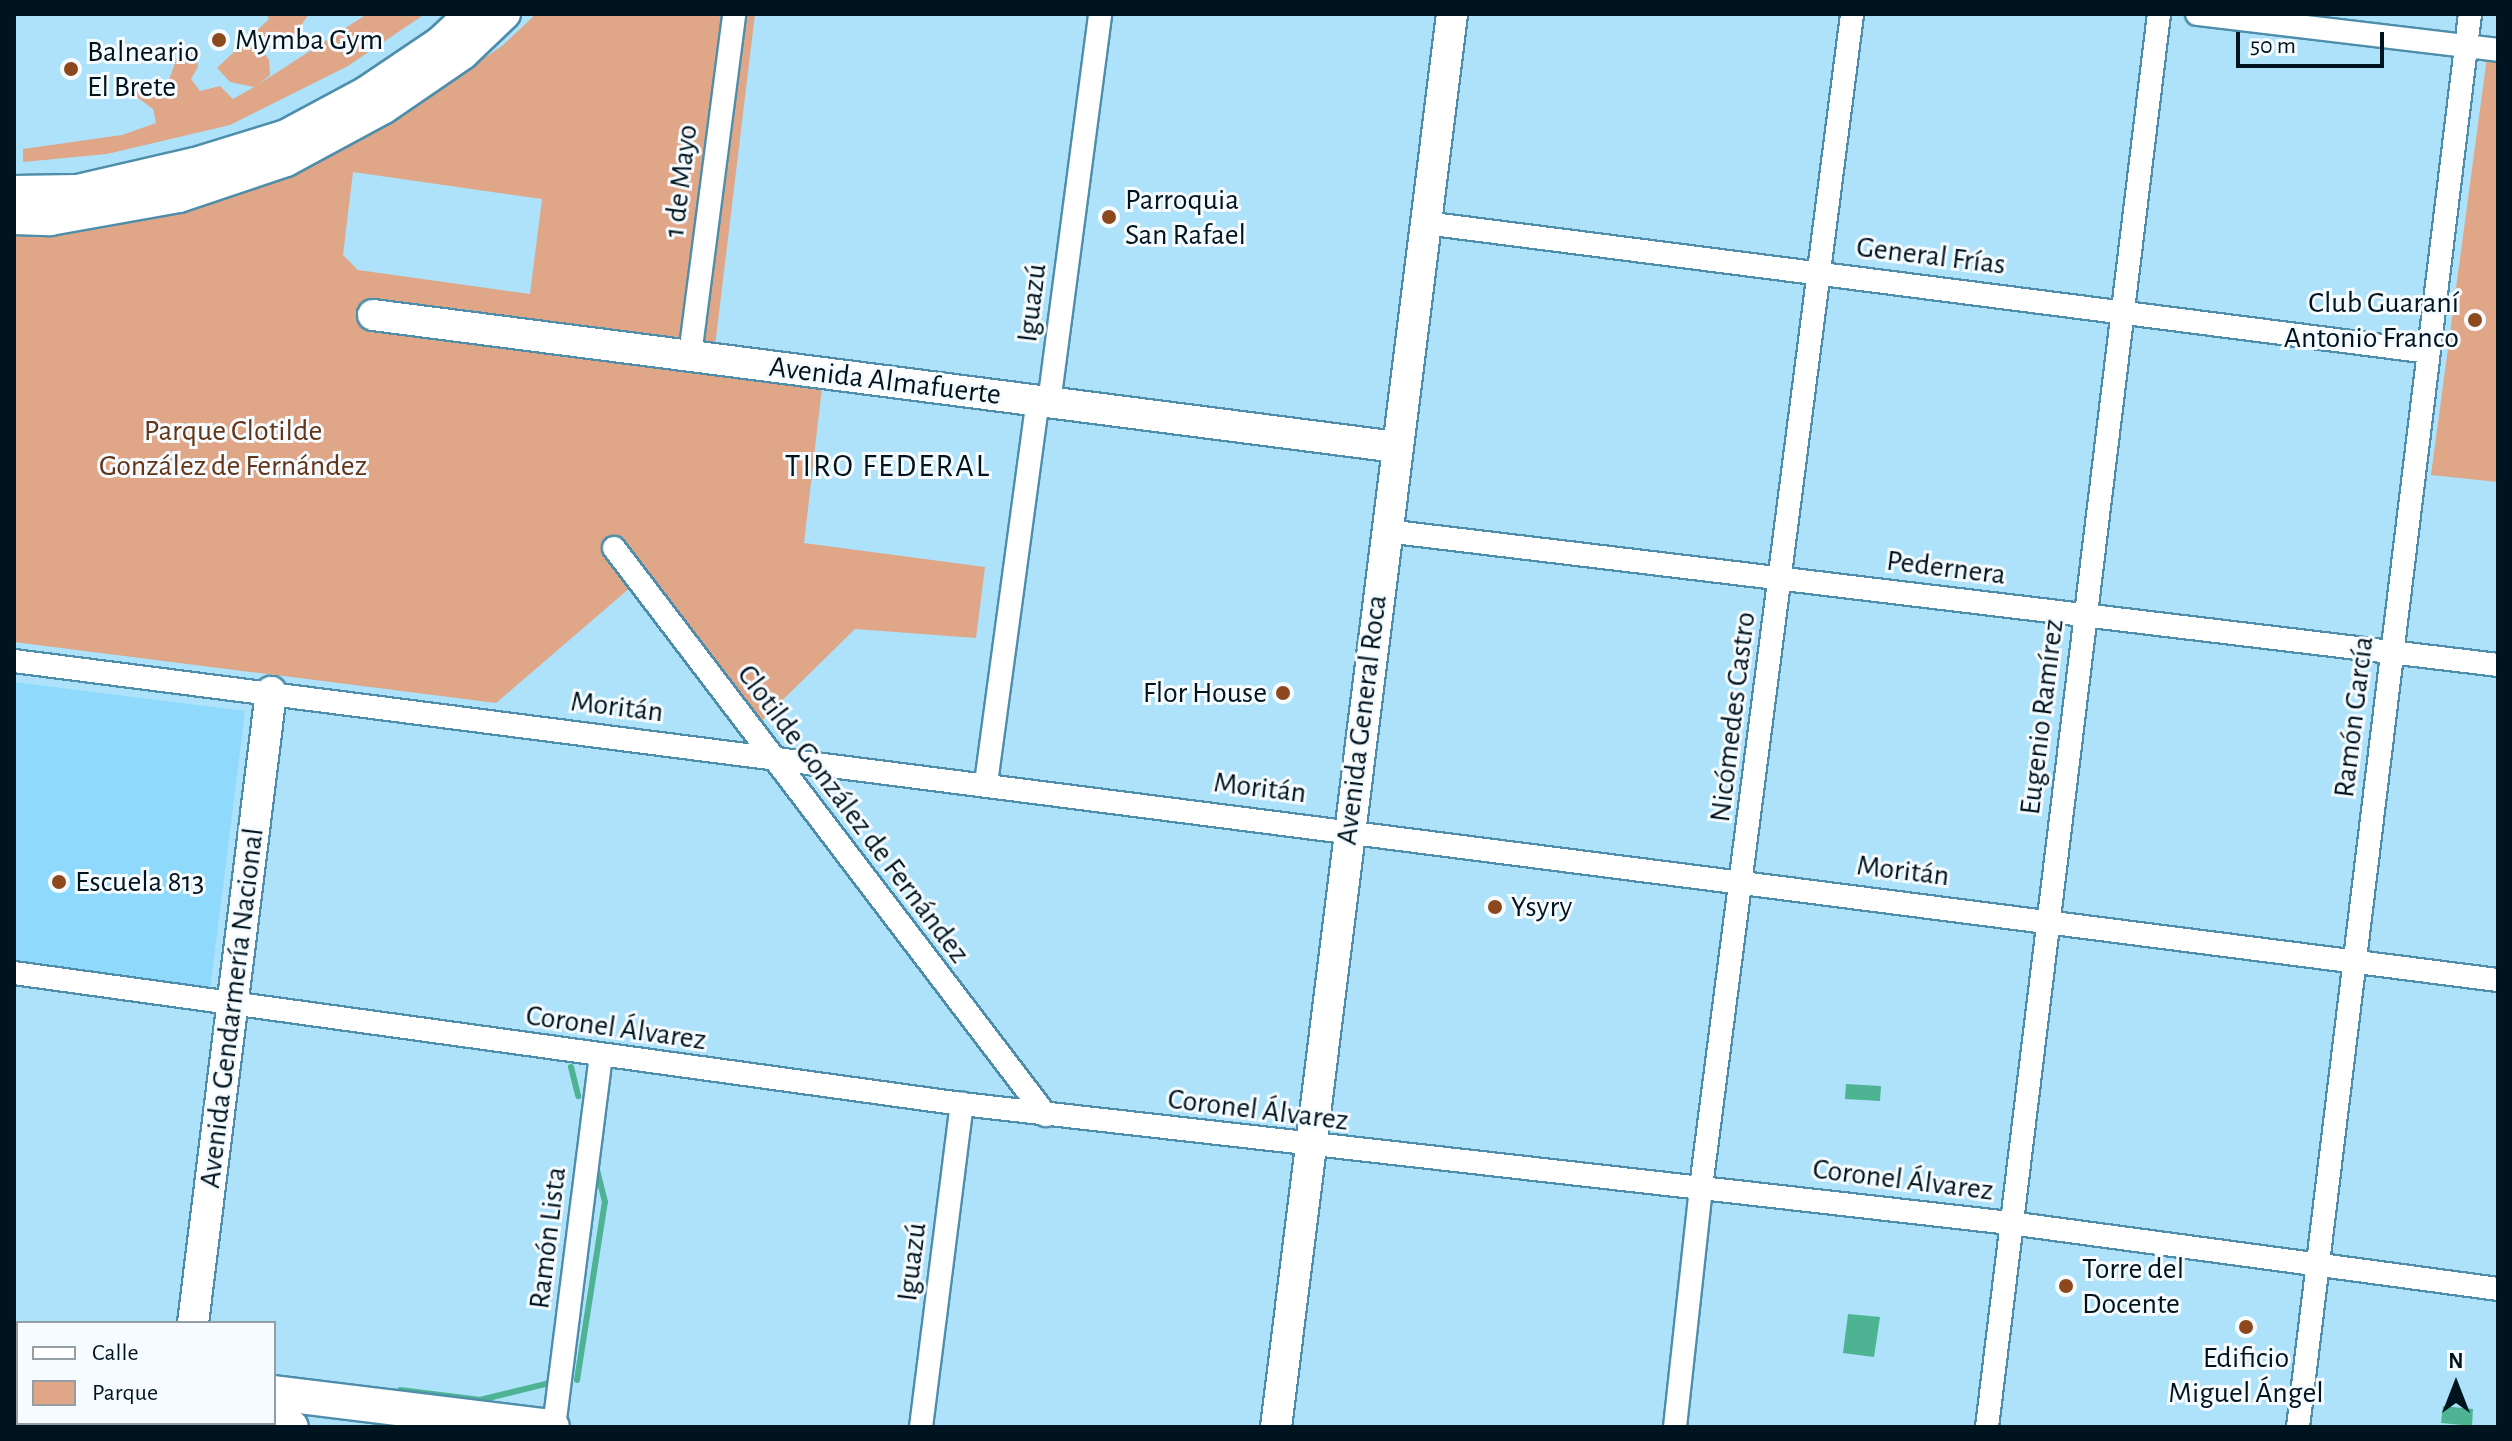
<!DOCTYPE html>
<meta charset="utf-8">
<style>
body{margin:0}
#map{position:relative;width:2512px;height:1441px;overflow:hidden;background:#aee2fb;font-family:"Alegreya Sans",sans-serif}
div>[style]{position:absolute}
.built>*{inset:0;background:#8ed9fc}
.green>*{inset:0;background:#dfa687}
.water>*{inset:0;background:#4db393}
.stream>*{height:6px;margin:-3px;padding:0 3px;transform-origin:3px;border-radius:3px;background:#4db393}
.roads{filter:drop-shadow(2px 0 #4e8eab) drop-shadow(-2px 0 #4e8eab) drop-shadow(0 2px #4e8eab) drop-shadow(0 -2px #4e8eab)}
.street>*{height:22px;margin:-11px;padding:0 11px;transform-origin:11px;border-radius:11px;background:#fff}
.secondary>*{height:30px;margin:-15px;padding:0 15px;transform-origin:15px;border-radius:15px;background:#fff}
.primary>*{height:34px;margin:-17px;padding:0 17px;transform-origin:17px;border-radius:17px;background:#fff}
.dots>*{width:22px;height:22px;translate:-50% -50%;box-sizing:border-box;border:4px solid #f5fbfe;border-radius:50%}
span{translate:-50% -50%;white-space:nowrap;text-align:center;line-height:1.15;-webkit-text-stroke:6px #f5fbfe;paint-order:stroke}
.poi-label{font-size:30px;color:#00141f}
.left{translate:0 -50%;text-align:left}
.right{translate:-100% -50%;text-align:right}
.street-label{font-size:30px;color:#00141f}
.park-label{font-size:30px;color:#653416}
.neighbourhood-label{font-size:32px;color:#00141f;letter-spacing:2px}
.frame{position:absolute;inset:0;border:16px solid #00141f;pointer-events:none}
.legend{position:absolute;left:16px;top:1321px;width:260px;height:104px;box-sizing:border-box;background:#f5fbfe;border:2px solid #939fa5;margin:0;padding:10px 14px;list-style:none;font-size:24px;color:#00141f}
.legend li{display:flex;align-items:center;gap:16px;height:40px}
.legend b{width:40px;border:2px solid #939fa5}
.north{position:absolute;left:2416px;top:1345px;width:80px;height:80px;-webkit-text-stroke:6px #f5fbfe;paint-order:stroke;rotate:0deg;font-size:22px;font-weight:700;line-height:32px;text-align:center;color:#00141f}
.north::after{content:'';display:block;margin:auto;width:28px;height:36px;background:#00141f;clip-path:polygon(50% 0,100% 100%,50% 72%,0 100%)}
.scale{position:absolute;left:2236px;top:32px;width:148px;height:36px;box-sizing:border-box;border:4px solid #00141f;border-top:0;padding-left:10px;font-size:24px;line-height:28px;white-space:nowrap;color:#00141f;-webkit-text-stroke:6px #f5fbfe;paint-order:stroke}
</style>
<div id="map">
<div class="built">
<i style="clip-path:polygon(14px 682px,245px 711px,210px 990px,14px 966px)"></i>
</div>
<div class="green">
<i style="clip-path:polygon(266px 14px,324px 14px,309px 14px,293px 37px,264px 38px,260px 46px,269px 60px,270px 75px,259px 84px,367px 14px,425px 14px,348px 66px,230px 125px,107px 154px,23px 162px,23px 149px,122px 135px,156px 123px,153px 109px,134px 95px,145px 86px,167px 86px,179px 51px,196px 52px,198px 67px,191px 79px,200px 91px,220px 86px,233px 99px,254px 87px,230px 82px,217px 68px,269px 19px)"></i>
<i style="clip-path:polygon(evenodd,536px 14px,755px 14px,713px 363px,823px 379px,804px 543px,985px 567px,976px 638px,855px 629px,749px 733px,631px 587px,496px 703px,14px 642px,14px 230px,224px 194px,301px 170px,402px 116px,503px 45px,536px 14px,353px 172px,542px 199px,530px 294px,358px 270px,343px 255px,353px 172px)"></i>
<i style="clip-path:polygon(2487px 57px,2498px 58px,2498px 482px,2431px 475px)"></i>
</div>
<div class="water">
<i style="clip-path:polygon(1846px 1084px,1881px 1086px,1880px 1101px,1845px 1099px)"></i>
<i style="clip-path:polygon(1848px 1314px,1880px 1317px,1874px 1357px,1843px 1353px)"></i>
<i style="clip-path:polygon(2443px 1406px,2473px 1409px,2472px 1426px,2441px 1423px)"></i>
</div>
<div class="stream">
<i style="left:571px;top:1067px;width:30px;rotate:76deg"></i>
<i style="left:577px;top:1380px;width:180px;rotate:-81.1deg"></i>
<i style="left:605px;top:1202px;width:36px;rotate:-104deg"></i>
<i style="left:400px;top:1390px;width:81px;rotate:7.1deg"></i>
<i style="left:480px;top:1400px;width:71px;rotate:-13.8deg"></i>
</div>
<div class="roads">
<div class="street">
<i style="left:2197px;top:14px;width:303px;rotate:6.8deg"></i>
<i style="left:1425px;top:223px;width:1012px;rotate:7.32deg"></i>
<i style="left:690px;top:355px;width:344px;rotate:-82.6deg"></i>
<i style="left:1386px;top:531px;width:1120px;rotate:6.87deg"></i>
<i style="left:614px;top:548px;width:713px;rotate:52.7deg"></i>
<i style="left:14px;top:661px;width:2504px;rotate:7.32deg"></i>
<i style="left:986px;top:783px;width:375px;rotate:-82.3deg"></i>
<i style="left:1036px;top:411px;width:15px;rotate:-32deg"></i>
<i style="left:1049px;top:403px;width:392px;rotate:-82.5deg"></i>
<i style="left:14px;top:973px;width:957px;rotate:7.87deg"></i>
<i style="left:962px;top:1104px;width:1055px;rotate:6.48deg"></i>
<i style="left:2010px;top:1223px;width:492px;rotate:7.7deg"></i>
<i style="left:554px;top:1427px;width:373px;rotate:-82.8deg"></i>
<i style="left:921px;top:1427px;width:326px;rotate:-82.8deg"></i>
<i style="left:1675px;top:1427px;width:241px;rotate:-83.8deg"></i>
<i style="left:1701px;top:1187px;width:1183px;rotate:-82.66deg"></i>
<i style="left:1987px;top:1427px;width:1423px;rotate:-83.06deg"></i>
<i style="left:2298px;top:1427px;width:1423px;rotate:-83.06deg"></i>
</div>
<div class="secondary">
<i style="left:14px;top:191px;width:63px;rotate:-0.9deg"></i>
<i style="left:77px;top:190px;width:121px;rotate:-12.9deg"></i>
<i style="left:195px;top:163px;width:95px;rotate:-17.1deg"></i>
<i style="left:286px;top:135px;width:91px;rotate:-28.3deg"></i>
<i style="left:366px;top:92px;width:89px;rotate:-34deg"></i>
<i style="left:440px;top:42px;width:41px;rotate:-43deg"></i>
<i style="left:14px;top:219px;width:36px;rotate:2deg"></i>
<i style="left:50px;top:220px;width:131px;rotate:-10.1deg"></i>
<i style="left:179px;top:197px;width:113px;rotate:-18.6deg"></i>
<i style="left:286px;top:161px;width:111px;rotate:-28.4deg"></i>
<i style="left:384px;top:108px;width:96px;rotate:-34.4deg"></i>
<i style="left:463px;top:54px;width:58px;rotate:-43.6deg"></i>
<i style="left:373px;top:315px;width:1032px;rotate:7.35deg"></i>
<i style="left:193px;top:1323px;width:636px;rotate:-82.95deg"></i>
<i style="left:1276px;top:1427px;width:1424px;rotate:-82.9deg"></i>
</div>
<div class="primary">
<i style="left:14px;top:1360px;width:4px"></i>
<i style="left:14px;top:1393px;width:4px"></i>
<i style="left:274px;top:1393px;width:280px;rotate:7deg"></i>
<i style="left:258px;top:1423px;width:33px;rotate:7deg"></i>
<i style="left:180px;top:1427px;width:4px;rotate:-90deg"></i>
</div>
</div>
<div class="dots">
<i style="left:219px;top:40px;background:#8d481d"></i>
<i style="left:71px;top:69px;background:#8d481d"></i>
<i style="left:1109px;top:217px;background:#8d481d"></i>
<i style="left:2475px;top:320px;background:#8d481d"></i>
<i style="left:1283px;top:693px;background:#8d481d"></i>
<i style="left:59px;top:882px;background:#8d481d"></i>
<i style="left:1495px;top:907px;background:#8d481d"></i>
<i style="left:2066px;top:1286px;background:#8d481d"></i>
<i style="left:2246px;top:1327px;background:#8d481d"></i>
</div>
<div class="poi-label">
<span class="left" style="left:235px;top:40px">Mymba Gym</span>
<span class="left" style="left:87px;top:69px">Balneario<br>El Brete</span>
<span class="left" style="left:1125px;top:217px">Parroquia<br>San Rafael</span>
<span class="right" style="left:2459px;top:320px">Club Guaraní<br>Antonio Franco</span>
<span class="right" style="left:1267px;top:693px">Flor House</span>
<span class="left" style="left:75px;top:882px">Escuela 813</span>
<span class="left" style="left:1511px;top:907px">Ysyry</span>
<span class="left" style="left:2082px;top:1286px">Torre del<br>Docente</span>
<span style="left:2246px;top:1375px">Edificio<br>Miguel Ángel</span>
</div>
<div class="street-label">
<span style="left:681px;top:181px;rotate:-83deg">1 de Mayo</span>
<span style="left:1931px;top:256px;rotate:7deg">General Frías</span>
<span style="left:1032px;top:303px;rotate:-83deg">Iguazú</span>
<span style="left:885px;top:381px;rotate:7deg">Avenida Almafuerte</span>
<span style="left:1946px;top:568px;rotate:7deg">Pedernera</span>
<span style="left:617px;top:707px;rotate:7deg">Moritán</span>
<span style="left:1733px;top:717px;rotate:-83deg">Nicómedes Castro</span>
<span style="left:2042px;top:717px;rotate:-83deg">Eugenio Ramírez</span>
<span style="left:2354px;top:717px;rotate:-83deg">Ramón García</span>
<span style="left:1362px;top:720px;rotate:-83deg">Avenida General Roca</span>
<span style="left:1260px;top:788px;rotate:7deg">Moritán</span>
<span style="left:853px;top:814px;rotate:53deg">Clotilde González de Fernández</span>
<span style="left:1903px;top:871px;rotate:7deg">Moritán</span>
<span style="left:232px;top:1008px;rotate:-83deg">Avenida Gendarmería Nacional</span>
<span style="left:616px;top:1028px;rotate:8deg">Coronel Álvarez</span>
<span style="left:1258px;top:1110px;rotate:7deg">Coronel Álvarez</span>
<span style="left:1903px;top:1180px;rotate:7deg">Coronel Álvarez</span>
<span style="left:548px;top:1238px;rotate:-83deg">Ramón Lista</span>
<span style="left:912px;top:1262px;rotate:-83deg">Iguazú</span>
</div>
<div class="park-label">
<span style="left:233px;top:448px">Parque Clotilde<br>González de Fernández</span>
</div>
<div class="neighbourhood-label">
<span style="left:888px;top:466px">TIRO FEDERAL</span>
</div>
<div class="frame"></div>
<ul class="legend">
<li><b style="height:10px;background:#fff"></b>Calle</li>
<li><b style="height:22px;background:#dfa687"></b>Parque</li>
</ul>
<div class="north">N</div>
<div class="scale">50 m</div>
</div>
